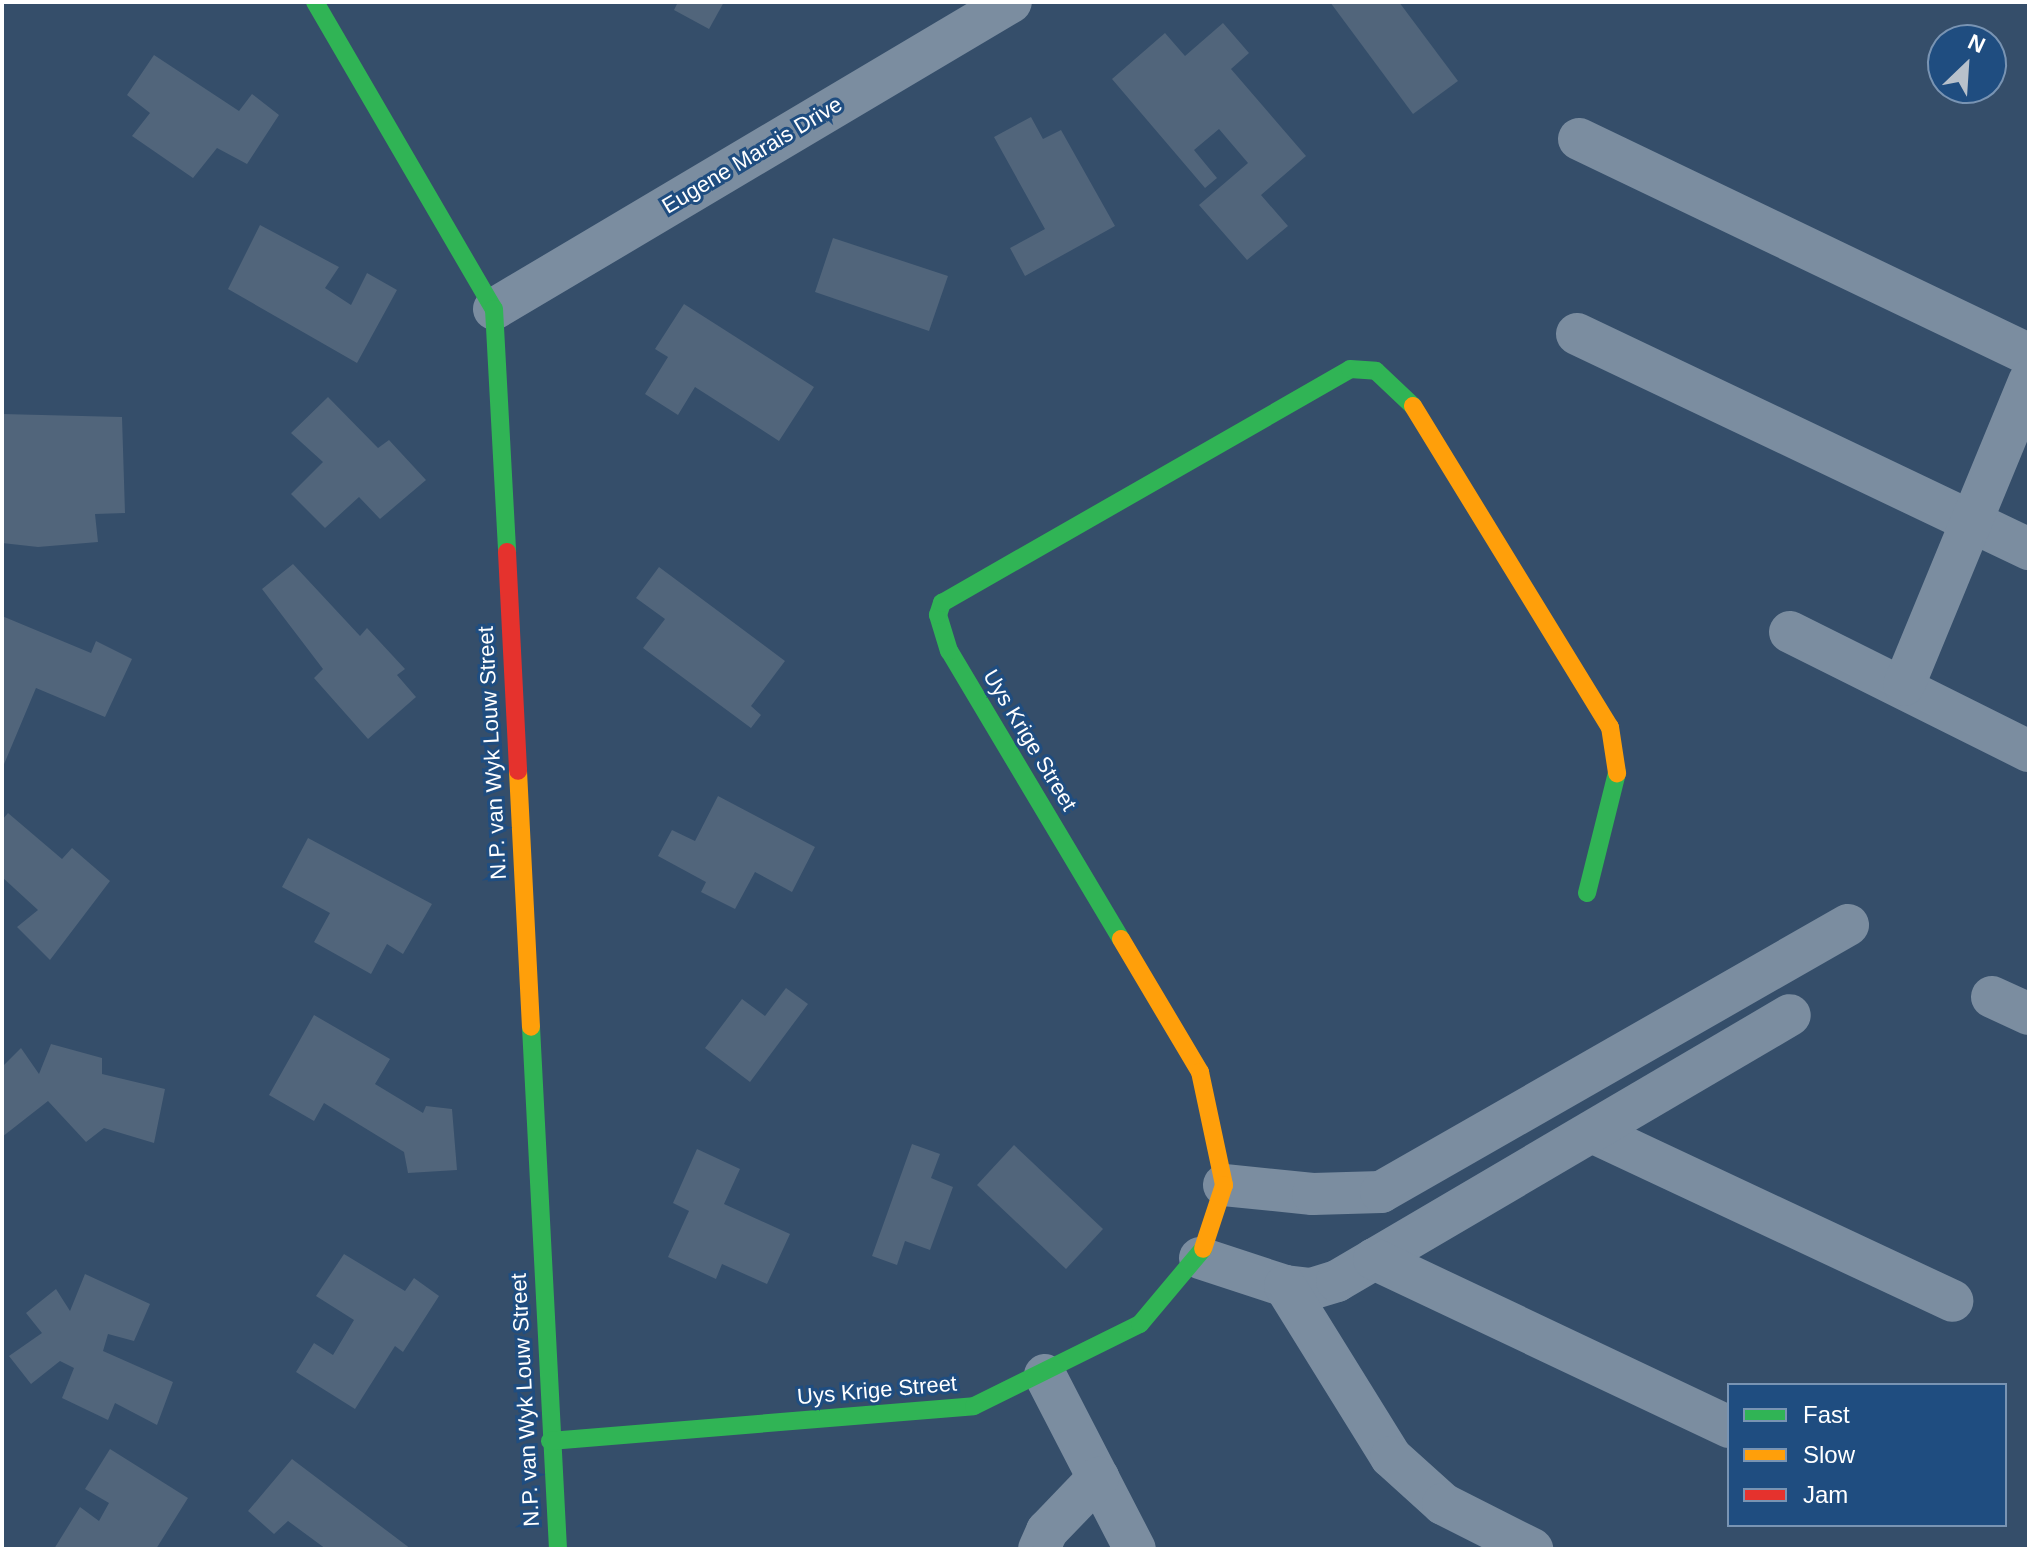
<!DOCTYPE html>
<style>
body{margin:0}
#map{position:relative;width:2031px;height:1551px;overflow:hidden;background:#354e6a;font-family:Arial,sans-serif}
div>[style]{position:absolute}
.building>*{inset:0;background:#51657b}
.street>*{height:42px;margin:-21px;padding:0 21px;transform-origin:21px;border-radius:21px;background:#7b8da0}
.fast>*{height:18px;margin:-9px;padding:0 9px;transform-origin:9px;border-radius:9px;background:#30b455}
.slow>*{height:18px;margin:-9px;padding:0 9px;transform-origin:9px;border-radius:9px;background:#ff9f0a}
.jam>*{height:18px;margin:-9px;padding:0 9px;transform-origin:9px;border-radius:9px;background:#e5322d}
span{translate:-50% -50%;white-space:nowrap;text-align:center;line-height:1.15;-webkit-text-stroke:6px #1f4d80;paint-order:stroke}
.street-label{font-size:22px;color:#fff}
.frame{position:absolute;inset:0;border:4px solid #fff;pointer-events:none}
.legend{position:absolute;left:1727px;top:1383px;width:280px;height:144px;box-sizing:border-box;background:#1f4d80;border:2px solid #7994b3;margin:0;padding:10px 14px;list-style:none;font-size:24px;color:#fff}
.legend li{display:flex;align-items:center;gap:16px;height:40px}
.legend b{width:40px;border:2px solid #7994b3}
.north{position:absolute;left:1927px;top:24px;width:80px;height:80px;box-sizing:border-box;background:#1f4d80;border:2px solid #7994b3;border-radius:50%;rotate:25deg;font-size:22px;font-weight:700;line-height:32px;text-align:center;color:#fff}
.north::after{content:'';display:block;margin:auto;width:28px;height:36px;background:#b8c1cb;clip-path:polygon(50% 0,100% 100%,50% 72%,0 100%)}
</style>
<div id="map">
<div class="building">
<i style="clip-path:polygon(678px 2px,724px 2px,709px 29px,674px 10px)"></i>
<i style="clip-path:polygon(1330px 2px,1399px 2px,1458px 81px,1413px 114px)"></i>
<i style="clip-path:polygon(1223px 23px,1249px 53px,1231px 69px,1306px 156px,1261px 195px,1288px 226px,1247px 260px,1199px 205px,1248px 163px,1219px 129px,1194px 150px,1217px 178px,1205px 188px,1112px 79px,1165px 33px,1185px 56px)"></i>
<i style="clip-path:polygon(154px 55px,239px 111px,252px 94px,279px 115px,247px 164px,217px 148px,193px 178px,132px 136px,150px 113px,127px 95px)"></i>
<i style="clip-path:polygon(1031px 117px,1043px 139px,1061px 130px,1115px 226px,1025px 276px,1010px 248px,1045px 229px,994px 137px)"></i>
<i style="clip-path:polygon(260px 225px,339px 267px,325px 288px,351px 305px,367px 273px,397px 290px,357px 363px,228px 289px)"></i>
<i style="clip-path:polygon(833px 238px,948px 276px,929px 331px,815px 292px)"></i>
<i style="clip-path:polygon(684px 304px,814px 387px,779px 441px,695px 387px,678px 415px,645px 394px,668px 357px,655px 349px)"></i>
<i style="clip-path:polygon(328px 397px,378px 448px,389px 440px,426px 480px,380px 519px,359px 497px,325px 528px,291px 494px,323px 462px,291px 433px)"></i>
<i style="clip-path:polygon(2px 414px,122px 417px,125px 513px,95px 514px,98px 542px,38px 547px,2px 543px)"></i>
<i style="clip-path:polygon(293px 564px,360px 636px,367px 628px,405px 669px,397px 675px,416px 697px,368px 739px,314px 678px,323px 669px,262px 589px)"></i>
<i style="clip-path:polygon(659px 567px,785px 661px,751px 706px,761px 715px,751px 728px,643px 648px,665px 619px,636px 598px)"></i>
<i style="clip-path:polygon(2px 616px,91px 653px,96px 641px,132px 659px,105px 717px,36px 688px,2px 769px)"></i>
<i style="clip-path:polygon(718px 796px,815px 847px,792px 892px,755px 872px,735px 909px,701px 892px,706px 882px,658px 856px,672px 830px,695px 841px)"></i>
<i style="clip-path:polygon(8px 813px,62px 859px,72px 848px,110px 881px,50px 960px,17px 927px,38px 910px,2px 877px,2px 820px)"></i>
<i style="clip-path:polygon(308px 838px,432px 904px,403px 954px,387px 944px,371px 974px,314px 942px,330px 913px,282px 887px)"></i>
<i style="clip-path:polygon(786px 988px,808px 1004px,750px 1082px,705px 1048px,742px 999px,765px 1016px)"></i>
<i style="clip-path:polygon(314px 1015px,390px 1059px,375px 1084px,423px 1113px,426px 1106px,452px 1109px,457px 1170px,408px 1173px,404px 1152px,324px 1103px,314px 1121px,269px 1095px)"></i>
<i style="clip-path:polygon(51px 1044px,102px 1058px,102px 1074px,165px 1089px,154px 1143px,104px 1128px,86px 1142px,48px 1101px,2px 1137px,2px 1067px,21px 1048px,39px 1074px)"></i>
<i style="clip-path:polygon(912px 1144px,940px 1154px,931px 1178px,953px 1187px,930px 1250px,905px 1241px,897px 1265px,872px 1256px)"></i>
<i style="clip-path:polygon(1014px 1145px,1103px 1229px,1066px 1269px,977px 1185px)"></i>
<i style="clip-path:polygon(697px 1149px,740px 1169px,724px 1204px,790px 1234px,767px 1284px,722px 1264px,716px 1279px,668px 1257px,689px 1211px,673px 1203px)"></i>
<i style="clip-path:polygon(344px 1254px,405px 1291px,414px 1278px,439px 1296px,403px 1352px,395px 1346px,355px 1409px,296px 1372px,314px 1343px,333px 1355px,354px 1320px,316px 1296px)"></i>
<i style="clip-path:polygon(85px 1274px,150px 1304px,134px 1341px,108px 1334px,103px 1351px,173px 1382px,157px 1425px,115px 1403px,108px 1420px,62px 1398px,74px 1368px,60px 1361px,31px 1384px,9px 1356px,42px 1333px,26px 1313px,56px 1289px,70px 1311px)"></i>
<i style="clip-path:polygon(110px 1449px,188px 1498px,156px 1549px,54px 1549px,80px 1507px,99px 1521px,109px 1503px,85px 1489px)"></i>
<i style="clip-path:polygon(292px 1459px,411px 1549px,326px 1549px,288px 1521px,274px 1534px,248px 1511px)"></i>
</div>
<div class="street">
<i style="left:1579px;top:139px;width:499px;rotate:25.6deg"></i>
<i style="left:494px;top:309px;width:601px;rotate:-30.7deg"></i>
<i style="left:1577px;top:334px;width:501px;rotate:25.44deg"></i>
<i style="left:1790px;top:632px;width:267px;rotate:26.5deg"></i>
<i style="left:1904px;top:685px;width:329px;rotate:-67.6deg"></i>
<i style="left:1992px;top:997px;width:41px;rotate:24.7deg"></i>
<i style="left:1592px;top:1132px;width:398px;rotate:25.1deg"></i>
<i style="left:1224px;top:1185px;width:89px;rotate:5.8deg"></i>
<i style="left:1313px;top:1194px;width:68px;rotate:-1.7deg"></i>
<i style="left:1381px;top:1192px;width:538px;rotate:-29.76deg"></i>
<i style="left:1200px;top:1258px;width:89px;rotate:18.2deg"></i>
<i style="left:1285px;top:1286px;width:26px;rotate:7deg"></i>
<i style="left:1311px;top:1289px;width:27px;rotate:-17deg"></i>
<i style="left:1337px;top:1281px;width:525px;rotate:-30.42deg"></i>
<i style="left:1374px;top:1259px;width:393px;rotate:25.3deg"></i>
<i style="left:1285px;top:1286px;width:201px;rotate:58.2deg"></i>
<i style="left:1391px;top:1457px;width:70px;rotate:42.1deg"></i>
<i style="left:1443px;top:1504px;width:100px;rotate:26.8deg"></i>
<i style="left:1045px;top:1375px;width:196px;rotate:62.7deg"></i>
<i style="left:1039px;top:1549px;width:20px;rotate:-66deg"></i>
<i style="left:1047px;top:1531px;width:74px;rotate:-46.1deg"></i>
</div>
<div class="fast">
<i style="left:315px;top:2px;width:355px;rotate:59.8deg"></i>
<i style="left:494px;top:309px;width:243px;rotate:86.9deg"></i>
<i style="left:1587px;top:893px;width:124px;rotate:-76deg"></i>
<i style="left:1121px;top:939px;width:335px;rotate:-120.8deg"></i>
<i style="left:949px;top:651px;width:38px;rotate:-107deg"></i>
<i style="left:938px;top:615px;width:13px;rotate:-72deg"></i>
<i style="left:942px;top:603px;width:470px;rotate:-29.8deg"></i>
<i style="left:1350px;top:369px;width:26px;rotate:4deg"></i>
<i style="left:1376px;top:371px;width:51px;rotate:43.4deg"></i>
<i style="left:531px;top:1027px;width:523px;rotate:87.04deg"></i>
<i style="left:550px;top:1441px;width:425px;rotate:-4.7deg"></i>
<i style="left:974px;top:1406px;width:185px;rotate:-26.3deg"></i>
<i style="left:1140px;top:1324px;width:98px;rotate:-50deg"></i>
</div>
<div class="slow">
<i style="left:1413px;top:406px;width:377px;rotate:58.5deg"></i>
<i style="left:1610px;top:727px;width:47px;rotate:81.3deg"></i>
<i style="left:518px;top:771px;width:256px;rotate:87.1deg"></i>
<i style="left:1121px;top:939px;width:155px;rotate:59.3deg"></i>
<i style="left:1200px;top:1072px;width:116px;rotate:78deg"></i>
<i style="left:1224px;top:1185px;width:67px;rotate:108.2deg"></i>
</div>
<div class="jam">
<i style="left:507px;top:552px;width:219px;rotate:87.1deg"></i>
</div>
<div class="street-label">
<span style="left:752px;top:155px;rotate:-31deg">Eugene Marais Drive</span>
<span style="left:1030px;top:740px;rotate:59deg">Uys Krige Street</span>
<span style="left:492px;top:753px;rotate:-93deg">N.P. van Wyk Louw Street</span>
<span style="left:877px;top:1390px;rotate:-5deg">Uys Krige Street</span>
<span style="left:525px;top:1400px;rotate:-93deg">N.P. van Wyk Louw Street</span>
</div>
<div class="frame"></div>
<ul class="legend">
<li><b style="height:10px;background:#30b455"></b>Fast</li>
<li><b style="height:10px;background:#ff9f0a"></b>Slow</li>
<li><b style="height:10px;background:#e5322d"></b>Jam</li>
</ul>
<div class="north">N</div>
</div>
